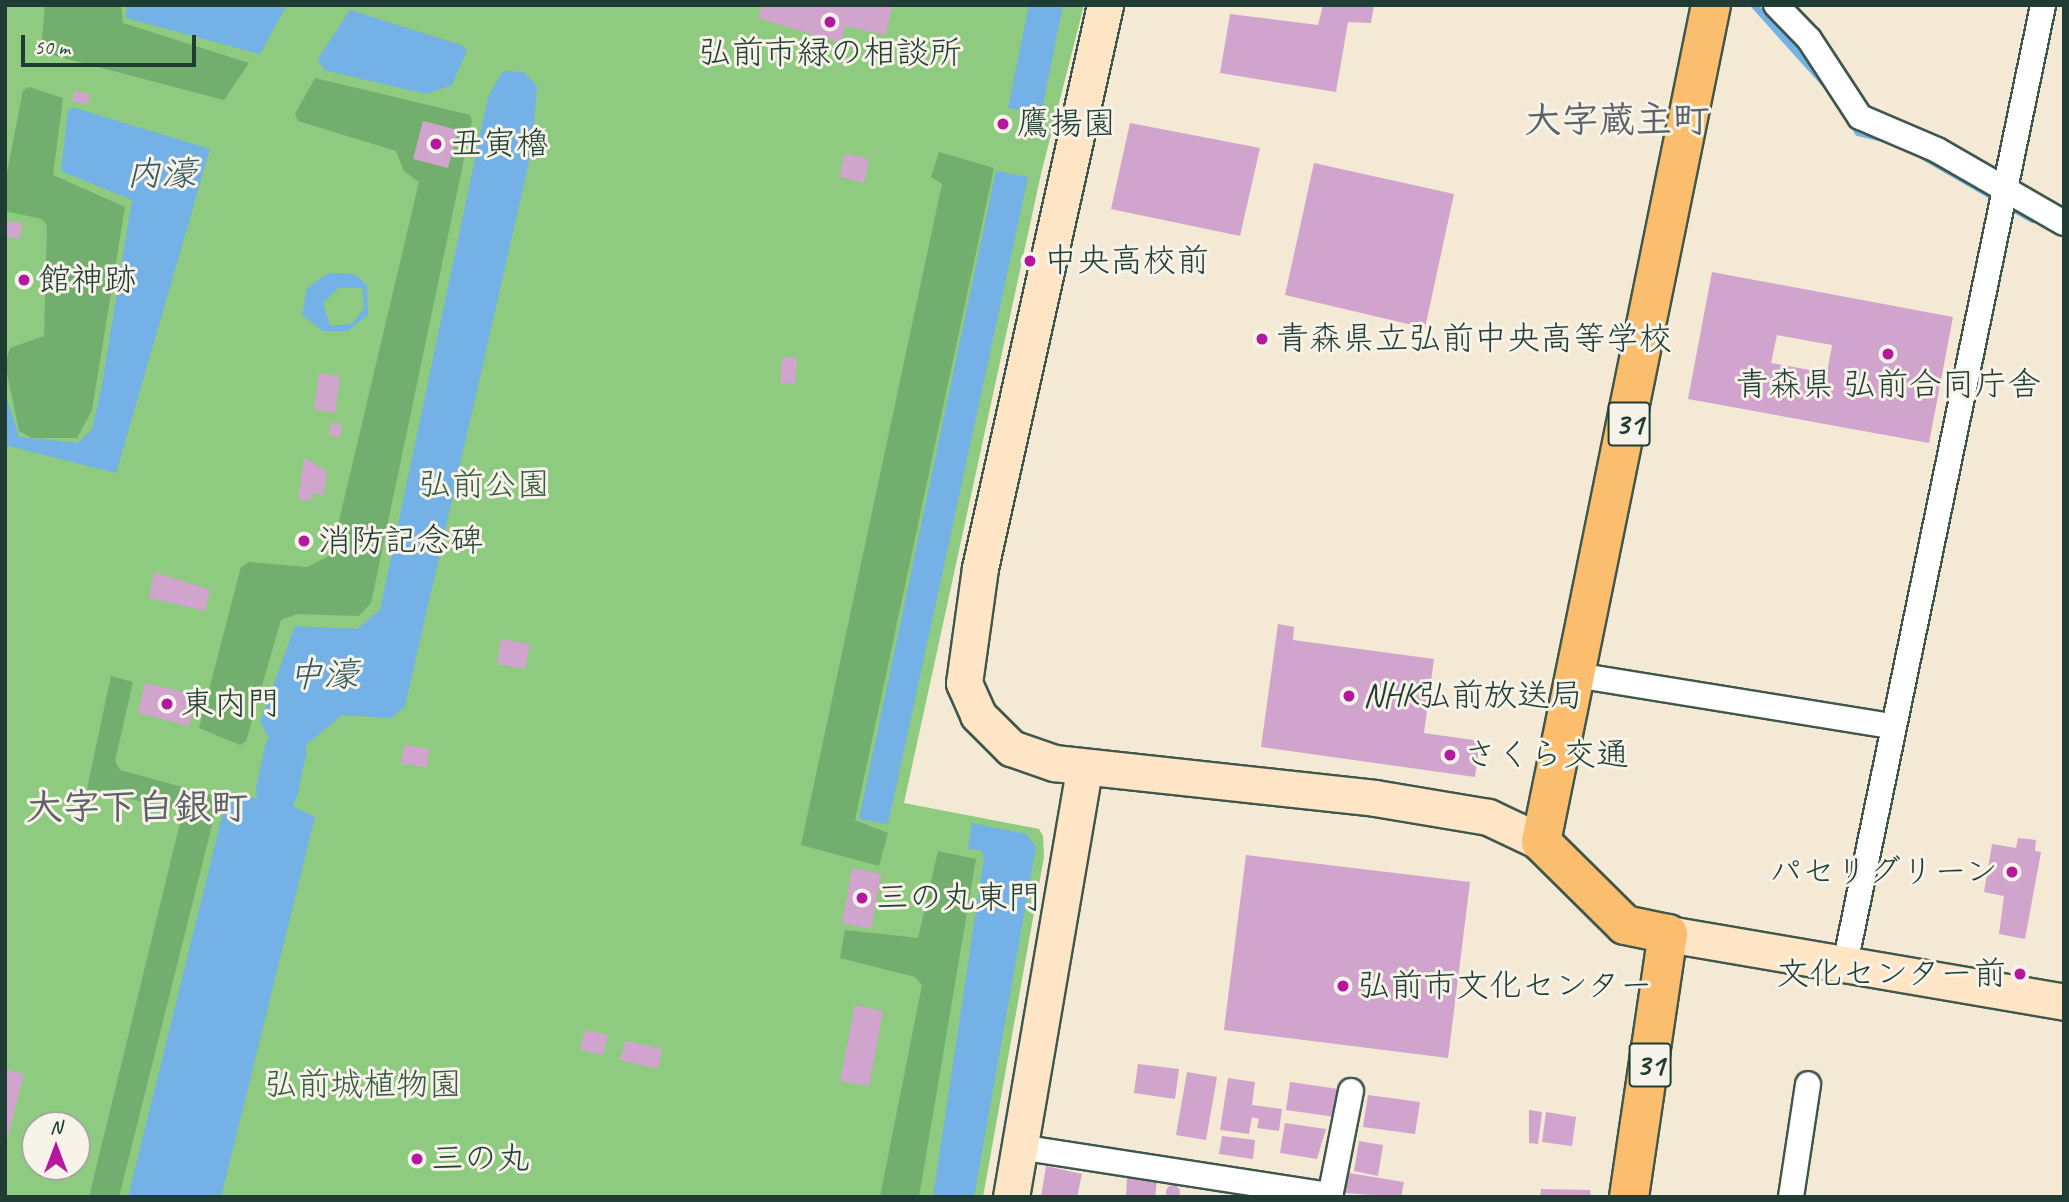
<!DOCTYPE html>
<meta charset="utf-8">
<style>
body{margin:0}
#map{position:relative;width:2069px;height:1202px;overflow:hidden;background:#f4e9d4;font-family:Caveat,"Klee One",sans-serif}
div>[style]{position:absolute}
.green>*{inset:0;background:#8eca7f}
.forest>*{inset:0;background:#72ae6e}
.water>*{inset:0;background:#74b1e6}
.stream>*{height:7px;margin:-3.5px;padding:0 3.5px;transform-origin:3.5px;border-radius:3.5px;background:#74b1e6}
.river>*{height:42px;margin:-21px;padding:0 21px;transform-origin:21px;border-radius:21px;background:#74b1e6}
.building>*{inset:0;background:#d1a4ce}
.round{border-radius:50%}
.roads{filter:drop-shadow(2px 0 #3f574c) drop-shadow(-2px 0 #3f574c) drop-shadow(0 2px #3f574c) drop-shadow(0 -2px #3f574c)}
.street>*{height:24px;margin:-12px;padding:0 12px;transform-origin:12px;border-radius:12px;background:#fff}
.secondary>*{height:35px;margin:-17.5px;padding:0 17.5px;transform-origin:17.5px;border-radius:17.5px;background:#fde5c5}
.primary>*{height:38px;margin:-19px;padding:0 19px;transform-origin:19px;border-radius:19px;background:#fbbe6e}
.dots>*{width:19px;height:19px;translate:-50% -50%;box-sizing:border-box;border:4px solid #f7f3e8;border-radius:50%}
span{translate:-50% -50%;white-space:nowrap;text-align:center;line-height:1.15;-webkit-text-stroke:6px #f7f3e8;paint-order:stroke}
.shield-label span{padding:2px 5px;background:#f7f3e8;border:2px solid;border-radius:5px;-webkit-text-stroke-width:0}
.shield-label{font-size:32px;color:#1f3d34;font-weight:700}
.poi-label{font-size:33px;color:#1f3d34}
.left{translate:0 -50%;text-align:left}
.right{translate:-100% -50%;text-align:right}
.park-label{font-size:33px;color:#355943}
.water-label{font-size:35px;color:#345a60;font-style:italic}
.quarter-label{font-size:37px;color:#5d616a;font-weight:700}
.frame{position:absolute;inset:0;border:7px solid #1f3d34;pointer-events:none}
.north{position:absolute;left:21px;top:1111px;width:70px;height:70px;box-sizing:border-box;background:#f7f3e8;border:2px solid #a1aaa0;border-radius:50%;rotate:0deg;font-size:19px;font-weight:700;line-height:28px;text-align:center;color:#1f3d34}
.north::after{content:'';display:block;margin:auto;width:24px;height:32px;background:#b5179e;clip-path:polygon(50% 0,100% 100%,50% 72%,0 100%)}
.scale{position:absolute;left:21px;top:35px;width:175px;height:32px;box-sizing:border-box;border:4px solid #1f3d34;border-top:0;padding-left:9px;font-size:21px;line-height:24px;white-space:nowrap;color:#1f3d34;-webkit-text-stroke:5px #f7f3e8;paint-order:stroke}
</style>
<div id="map">
<div class="green">
<i style="clip-path:polygon(evenodd,5px 5px,1084px 5px,1041px 174px,904px 803px,1039px 829px,1043px 836px,1044px 857px,983px 1197px,5px 1197px,5px 5px,35px 1125px,77px 1125px,77px 1167px,35px 1167px,35px 1125px)"></i>
</div>
<div class="forest">
<i style="clip-path:polygon(45px 5px,121px 5px,123px 23px,249px 63px,224px 100px,41px 52px)"></i>
<i style="clip-path:polygon(315px 78px,470px 115px,472px 121px,371px 603px,359px 616px,297px 614px,281px 620px,246px 741px,240px 745px,199px 728px,241px 567px,249px 562px,307px 567px,331px 555px,419px 182px,404px 171px,396px 151px,298px 121px,295px 114px)"></i>
<i style="clip-path:polygon(29px 87px,63px 98px,53px 175px,125px 207px,92px 410px,77px 438px,32px 438px,19px 431px,5px 364px,10px 348px,44px 336px,47px 226px,42px 219px,5px 211px,5px 183px,23px 90px)"></i>
<i style="clip-path:polygon(939px 152px,994px 168px,855px 820px,888px 833px,879px 866px,801px 845px,942px 184px,931px 177px)"></i>
<i style="clip-path:polygon(111px 676px,133px 682px,115px 761px,120px 770px,219px 797px,119px 1197px,89px 1197px,181px 819px,173px 809px,87px 789px)"></i>
<i style="clip-path:polygon(938px 851px,976px 859px,919px 1197px,880px 1197px,922px 985px,915px 977px,840px 958px,845px 930px,918px 938px)"></i>
</div>
<div class="water">
<i style="clip-path:polygon(127px 5px,287px 5px,260px 54px,126px 18px)"></i>
<i style="clip-path:polygon(1029px 5px,1063px 5px,1041px 114px,1008px 108px)"></i>
<i style="clip-path:polygon(350px 10px,461px 45px,467px 50px,452px 85px,426px 94px,324px 70px,318px 59px)"></i>
<i style="clip-path:polygon(503px 71px,524px 72px,537px 86px,532px 149px,405px 706px,392px 718px,342px 715px,299px 751px,275px 749px,260px 722px,295px 626px,357px 629px,380px 610px,488px 97px)"></i>
<i style="clip-path:polygon(75px 108px,210px 149px,116px 473px,5px 445px,5px 393px,19px 437px,78px 443px,92px 429px,102px 385px,132px 200px,61px 171px,68px 110px)"></i>
<i style="clip-path:polygon(996px 171px,1028px 177px,888px 824px,859px 819px)"></i>
<i style="clip-path:polygon(evenodd,329px 273px,354px 274px,367px 285px,368px 315px,347px 331px,323px 331px,302px 315px,307px 288px,329px 273px,338px 288px,362px 288px,364px 308px,352px 324px,330px 326px,323px 303px,338px 288px)"></i>
<i style="clip-path:polygon(271px 789px,290px 793px,294px 807px,315px 817px,221px 1197px,128px 1197px,227px 796px,268px 799px)"></i>
<i style="clip-path:polygon(972px 823px,1026px 834px,1036px 847px,974px 1197px,933px 1197px,984px 857px,981px 850px,968px 849px)"></i>
</div>
<div class="stream">
<i style="left:1754px;top:5px;width:105px;rotate:48.1deg"></i>
<i style="left:1851px;top:121px;width:13px;rotate:58deg"></i>
<i style="left:1858px;top:132px;width:21px;rotate:14deg"></i>
<i style="left:1921px;top:155px;width:128px;rotate:30deg"></i>
</div>
<div class="river">
<i style="left:277px;top:790px;width:40px;rotate:-78deg"></i>
</div>
<div class="building">
<i style="clip-path:polygon(762px 5px,893px 5px,885px 35px,845px 26px,841px 43px,758px 18px)"></i>
<i style="clip-path:polygon(1323px 5px,1374px 5px,1371px 23px,1348px 22px,1336px 92px,1220px 73px,1230px 14px,1318px 25px)"></i>
<i style="clip-path:polygon(74px 91px,90px 94px,87px 105px,72px 101px)"></i>
<i style="clip-path:polygon(423px 121px,458px 130px,448px 168px,413px 159px)"></i>
<i style="clip-path:polygon(1130px 123px,1260px 148px,1240px 236px,1111px 209px)"></i>
<i style="clip-path:polygon(845px 153px,869px 159px,864px 183px,840px 177px)"></i>
<i style="clip-path:polygon(1314px 163px,1454px 194px,1425px 328px,1285px 295px)"></i>
<i style="clip-path:polygon(5px 221px,22px 223px,20px 238px,5px 237px)"></i>
<i style="clip-path:polygon(evenodd,1712px 272px,1953px 317px,1929px 443px,1688px 399px,1712px 272px,1777px 335px,1832px 345px,1827px 373px,1771px 363px,1777px 335px)"></i>
<i style="clip-path:polygon(782px 357px,797px 358px,795px 384px,780px 383px)"></i>
<i style="clip-path:polygon(319px 373px,340px 376px,335px 413px,314px 409px)"></i>
<i style="clip-path:polygon(331px 423px,342px 425px,340px 437px,329px 436px)"></i>
<i style="clip-path:polygon(304px 458px,327px 471px,324px 495px,312px 493px,311px 501px,298px 499px)"></i>
<i style="clip-path:polygon(154px 572px,210px 590px,205px 611px,149px 598px)"></i>
<i style="clip-path:polygon(1278px 624px,1294px 627px,1293px 640px,1434px 659px,1424px 733px,1480px 741px,1475px 777px,1261px 747px)"></i>
<i style="clip-path:polygon(501px 639px,530px 644px,525px 669px,497px 664px)"></i>
<i style="clip-path:polygon(145px 683px,196px 695px,189px 726px,138px 713px)"></i>
<i style="clip-path:polygon(404px 745px,429px 749px,427px 767px,401px 764px)"></i>
<i style="clip-path:polygon(2018px 838px,2036px 840px,2035px 851px,2041px 852px,2025px 939px,1999px 934px,2004px 896px,1984px 892px,1992px 844px,2016px 848px)"></i>
<i style="clip-path:polygon(1246px 855px,1470px 882px,1448px 1058px,1224px 1030px)"></i>
<i style="clip-path:polygon(852px 868px,881px 874px,871px 929px,842px 923px)"></i>
<i style="clip-path:polygon(855px 1005px,883px 1011px,869px 1086px,840px 1081px)"></i>
<i style="clip-path:polygon(585px 1030px,608px 1035px,603px 1055px,580px 1050px)"></i>
<i style="clip-path:polygon(625px 1041px,662px 1049px,658px 1069px,620px 1060px)"></i>
<i style="clip-path:polygon(1138px 1064px,1179px 1069px,1175px 1099px,1134px 1093px)"></i>
<i style="clip-path:polygon(5px 1069px,24px 1074px,6px 1145px,5px 1145px)"></i>
<i style="clip-path:polygon(1187px 1072px,1217px 1077px,1206px 1140px,1176px 1135px)"></i>
<i style="clip-path:polygon(1228px 1078px,1255px 1082px,1252px 1105px,1282px 1109px,1279px 1131px,1257px 1128px,1259px 1119px,1252px 1117px,1249px 1134px,1220px 1130px)"></i>
<i style="clip-path:polygon(1290px 1082px,1339px 1089px,1335px 1117px,1286px 1110px)"></i>
<i style="clip-path:polygon(1368px 1095px,1420px 1102px,1415px 1134px,1363px 1127px)"></i>
<i style="clip-path:polygon(1529px 1110px,1542px 1112px,1538px 1144px,1529px 1143px)"></i>
<i style="clip-path:polygon(1546px 1112px,1576px 1117px,1572px 1146px,1542px 1142px)"></i>
<i style="clip-path:polygon(1285px 1123px,1326px 1129px,1317px 1159px,1280px 1153px)"></i>
<i style="clip-path:polygon(1222px 1136px,1255px 1140px,1253px 1159px,1219px 1154px)"></i>
<i style="clip-path:polygon(1359px 1141px,1383px 1145px,1378px 1176px,1354px 1171px)"></i>
<i style="clip-path:polygon(1046px 1166px,1082px 1174px,1077px 1197px,1041px 1197px)"></i>
<i style="clip-path:polygon(1349px 1173px,1404px 1182px,1401px 1197px,1345px 1193px)"></i>
<i style="clip-path:polygon(1127px 1177px,1157px 1182px,1155px 1197px,1126px 1197px)"></i>
<i class="round" style="left:1166px;top:1185px;width:14px;height:14px"></i>
<i style="clip-path:polygon(1541px 1189px,1590px 1190px,1591px 1197px,1540px 1197px)"></i>
</div>
<div class="roads">
<div class="street">
<i style="left:1776px;top:5px;width:47px;rotate:45.9deg"></i>
<i style="left:1809px;top:39px;width:93px;rotate:56.8deg"></i>
<i style="left:1860px;top:117px;width:84px;rotate:23.2deg"></i>
<i style="left:1937px;top:150px;width:146px;rotate:29.9deg"></i>
<i style="left:1576px;top:675px;width:320px;rotate:9.2deg"></i>
<i style="left:1845px;top:964px;width:979px;rotate:-78.33deg"></i>
<i style="left:1019px;top:1147px;width:315px;rotate:8.8deg"></i>
<i style="left:1330px;top:1197px;width:108px;rotate:-78.8deg"></i>
<i style="left:1791px;top:1197px;width:114px;rotate:-81.4deg"></i>
</div>
<div class="secondary">
<i style="left:1105px;top:5px;width:577px;rotate:102.52deg"></i>
<i style="left:980px;top:568px;width:116px;rotate:97.9deg"></i>
<i style="left:964px;top:683px;width:35px;rotate:66deg"></i>
<i style="left:978px;top:715px;width:47px;rotate:45deg"></i>
<i style="left:1011px;top:748px;width:46px;rotate:19.2deg"></i>
<i style="left:1054px;top:763px;width:323px;rotate:6.2deg"></i>
<i style="left:1375px;top:798px;width:115px;rotate:9.5deg"></i>
<i style="left:1488px;top:817px;width:59px;rotate:25.3deg"></i>
<i style="left:1668px;top:934px;width:402px;rotate:9.7deg"></i>
<i style="left:1011px;top:1197px;width:434px;rotate:-80.3deg"></i>
</div>
<div class="primary">
<i style="left:1629px;top:1197px;width:266px;rotate:-81.6deg"></i>
<i style="left:1668px;top:934px;width:44px;rotate:-168.2deg"></i>
<i style="left:1625px;top:925px;width:118px;rotate:-135.3deg"></i>
<i style="left:1541px;top:842px;width:854px;rotate:-78.52deg"></i>
</div>
</div>
<div class="dots">
<i style="left:830px;top:22px;background:#b5179e"></i>
<i style="left:1003px;top:124px;background:#b5179e"></i>
<i style="left:436px;top:144px;background:#b5179e"></i>
<i style="left:1030px;top:261px;background:#b5179e"></i>
<i style="left:24px;top:280px;background:#b5179e"></i>
<i style="left:1262px;top:339px;background:#b5179e"></i>
<i style="left:1888px;top:354px;background:#b5179e"></i>
<i style="left:304px;top:541px;background:#b5179e"></i>
<i style="left:1349px;top:696px;background:#b5179e"></i>
<i style="left:167px;top:704px;background:#b5179e"></i>
<i style="left:1450px;top:755px;background:#b5179e"></i>
<i style="left:2012px;top:872px;background:#b5179e"></i>
<i style="left:862px;top:898px;background:#b5179e"></i>
<i style="left:2020px;top:974px;background:#b5179e"></i>
<i style="left:1343px;top:986px;background:#b5179e"></i>
<i style="left:417px;top:1159px;background:#b5179e"></i>
</div>
<div class="shield-label">
<span style="left:1629px;top:424px">31</span>
<span style="left:1650px;top:1065px">31</span>
</div>
<div class="poi-label">
<span style="left:830px;top:53px">弘前市緑の相談所</span>
<span class="left" style="left:1017px;top:124px">鷹揚園</span>
<span class="left" style="left:450px;top:144px">丑寅櫓</span>
<span class="left" style="left:1044px;top:261px">中央高校前</span>
<span class="left" style="left:38px;top:280px">館神跡</span>
<span class="left" style="left:1276px;top:339px">青森県立弘前中央高等学校</span>
<span style="left:1888px;top:385px">青森県 弘前合同庁舎</span>
<span class="left" style="left:318px;top:541px">消防記念碑</span>
<span class="left" style="left:1363px;top:696px">NHK弘前放送局</span>
<span class="left" style="left:181px;top:704px">東内門</span>
<span class="left" style="left:1464px;top:755px">さくら交通</span>
<span class="right" style="left:1998px;top:872px">パセリグリーン</span>
<span class="left" style="left:876px;top:898px">三の丸東門</span>
<span class="right" style="left:2006px;top:974px">文化センター前</span>
<span class="left" style="left:1357px;top:986px">弘前市文化センター</span>
<span class="left" style="left:431px;top:1159px">三の丸</span>
</div>
<div class="park-label">
<span style="left:484px;top:485px">弘前公園</span>
<span style="left:363px;top:1085px">弘前城植物園</span>
</div>
<div class="water-label">
<span style="left:161px;top:174px">内濠</span>
<span style="left:323px;top:675px">中濠</span>
</div>
<div class="quarter-label">
<span style="left:1617px;top:120px">大字蔵主町</span>
<span style="left:137px;top:807px">大字下白銀町</span>
</div>
<div class="frame"></div>
<div class="north">N</div>
<div class="scale">50 m</div>
</div>
